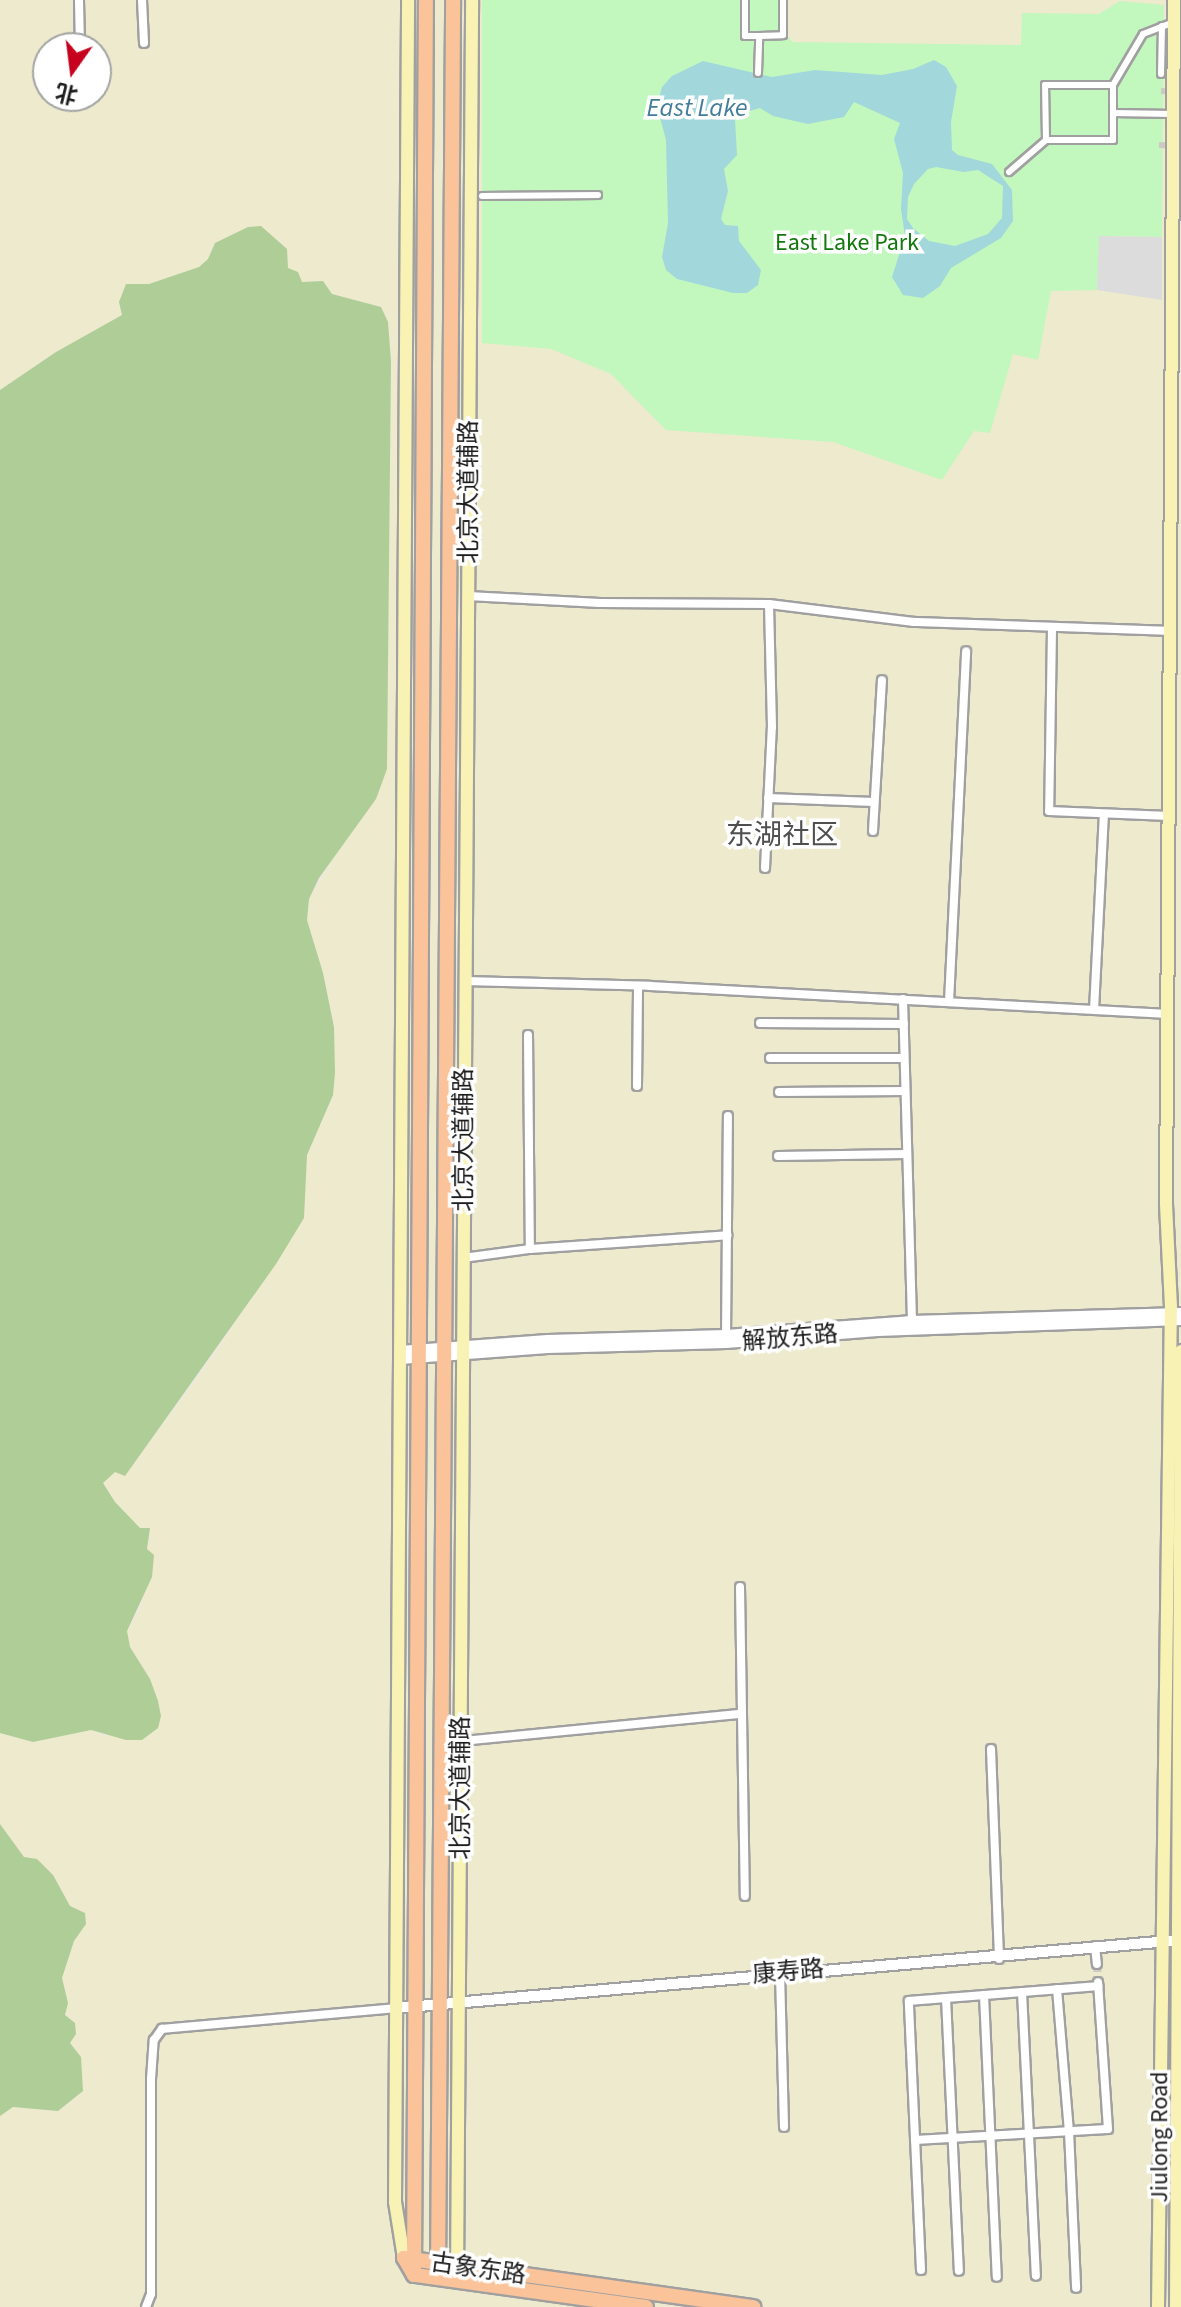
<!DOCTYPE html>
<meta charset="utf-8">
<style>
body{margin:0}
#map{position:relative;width:1181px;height:2307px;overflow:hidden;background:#eee8e2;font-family:"Source Sans 3","Noto Sans SC",sans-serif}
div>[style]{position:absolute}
.farmland>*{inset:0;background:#edeacd}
.forest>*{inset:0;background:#afcd97}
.park>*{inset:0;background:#c2f8be}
.parking>*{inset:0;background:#dcdcdc}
.water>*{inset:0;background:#a2d7db}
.pedestrian-tunnel>*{height:6px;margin-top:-3px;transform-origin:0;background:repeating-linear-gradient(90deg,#cec9c4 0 6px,transparent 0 9px)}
.minor-tunnel>*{height:8px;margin-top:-4px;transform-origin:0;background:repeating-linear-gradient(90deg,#cec9c4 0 8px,transparent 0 12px)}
.roads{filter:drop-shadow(2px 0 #a0a0a0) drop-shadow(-2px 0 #a0a0a0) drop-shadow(0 2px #a0a0a0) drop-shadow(0 -2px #a0a0a0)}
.pedestrian>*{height:6px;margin:-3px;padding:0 3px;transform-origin:3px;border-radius:3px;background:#fff}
.minor>*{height:8px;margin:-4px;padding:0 4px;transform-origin:4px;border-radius:4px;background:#fff}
.tertiary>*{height:10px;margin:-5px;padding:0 5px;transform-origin:5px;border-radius:5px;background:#fff}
.secondary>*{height:12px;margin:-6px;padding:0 6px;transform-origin:6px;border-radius:6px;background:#f8f2b5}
.primary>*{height:14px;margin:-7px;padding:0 7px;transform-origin:7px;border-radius:7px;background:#fbc39a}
span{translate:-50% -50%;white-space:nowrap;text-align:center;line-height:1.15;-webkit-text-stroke:7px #fff;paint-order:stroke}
.park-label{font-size:24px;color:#13780c}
.street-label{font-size:24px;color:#1c1c1c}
.water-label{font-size:26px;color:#447d9b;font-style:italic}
.quarter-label{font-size:28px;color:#4f4f4f}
.north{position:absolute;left:32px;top:32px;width:80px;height:80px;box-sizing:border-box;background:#fff;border:2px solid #a4a4a4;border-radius:50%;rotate:194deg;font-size:22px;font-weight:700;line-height:32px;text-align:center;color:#1c1c1c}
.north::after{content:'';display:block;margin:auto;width:28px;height:36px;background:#c7021f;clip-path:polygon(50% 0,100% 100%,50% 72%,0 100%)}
</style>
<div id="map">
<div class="farmland">
<i style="clip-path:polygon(evenodd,0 0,1181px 0,1181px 2307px,0 2307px,0 2116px,13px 2107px,58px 2111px,83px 2091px,81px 2057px,70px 2043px,62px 1978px,74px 1941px,86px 1924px,70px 1906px,53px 1875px,37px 1860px,24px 1857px,0 1824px,0 1733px,33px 1742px,91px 1730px,109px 1737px,150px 1679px,130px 1646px,127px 1631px,142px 1605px,150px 1529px,140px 1528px,115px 1502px,103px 1483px,115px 1471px,126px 1475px,215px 1353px,304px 1218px,307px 1155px,333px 1095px,334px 1027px,323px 973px,307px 920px,309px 899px,387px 769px,391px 362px,388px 322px,381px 307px,332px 294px,323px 281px,302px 282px,288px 269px,287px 249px,228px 237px,215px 243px,208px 259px,199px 267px,149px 284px,126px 284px,122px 315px,56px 352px,0 390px,0 0,48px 48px,96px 48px,96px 96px,48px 96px,48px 48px)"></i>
</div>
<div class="forest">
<i style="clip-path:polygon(261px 226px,287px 249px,288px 268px,298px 272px,302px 282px,323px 281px,332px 294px,381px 307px,388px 322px,391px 362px,387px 769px,376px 799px,319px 878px,309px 899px,307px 920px,323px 973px,334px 1027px,335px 1073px,333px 1095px,307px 1155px,304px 1218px,276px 1264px,125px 1476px,115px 1472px,103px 1483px,115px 1502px,140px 1528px,150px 1528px,147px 1549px,154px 1555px,152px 1577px,127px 1631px,130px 1647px,150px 1679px,158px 1701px,161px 1716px,158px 1728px,142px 1740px,126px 1740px,91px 1730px,33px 1742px,0 1733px,0 390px,56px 352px,122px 315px,119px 302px,126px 284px,149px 284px,199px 267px,208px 259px,215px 243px,248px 227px)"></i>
<i style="clip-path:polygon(0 1824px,24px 1857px,37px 1859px,53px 1875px,70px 1906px,85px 1913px,86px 1924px,74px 1941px,62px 1978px,68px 2003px,65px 2015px,75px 2023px,76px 2034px,70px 2043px,81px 2057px,83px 2091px,58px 2111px,13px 2107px,0 2116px)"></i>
</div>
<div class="park">
<i style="clip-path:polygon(482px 0,783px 0,783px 29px,792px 42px,1021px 45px,1022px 13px,1099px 14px,1120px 1px,1164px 5px,1162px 237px,1100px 236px,1097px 290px,1051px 291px,1038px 360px,1013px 354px,990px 433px,974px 431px,942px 480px,833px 442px,666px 430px,611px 374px,551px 349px,482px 343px)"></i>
</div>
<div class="parking">
<i style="clip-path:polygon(1099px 236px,1162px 237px,1162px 300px,1097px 290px)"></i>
</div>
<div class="water">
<i style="clip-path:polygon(evenodd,934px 60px,946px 67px,957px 86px,951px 122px,952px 150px,958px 155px,992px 164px,1012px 190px,1013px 221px,1001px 238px,951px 268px,940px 286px,923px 298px,903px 295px,892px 277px,905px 236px,901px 209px,903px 173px,894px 139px,900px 123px,854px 102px,844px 117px,808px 124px,773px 116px,760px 108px,739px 114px,735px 119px,737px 155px,724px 169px,728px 191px,721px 219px,725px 225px,738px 226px,739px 241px,761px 270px,758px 285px,747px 293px,733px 293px,677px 279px,666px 270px,662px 257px,668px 223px,666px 140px,657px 106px,662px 87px,672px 76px,703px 61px,772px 77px,815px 70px,882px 75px,913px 69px,934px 60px,936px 167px,964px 172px,978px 170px,1003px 186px,1002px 218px,988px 234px,955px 246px,929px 241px,913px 228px,907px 219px,908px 197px,914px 184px,928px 169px,936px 167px)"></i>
</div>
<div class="pedestrian-tunnel">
<i style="left:1161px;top:91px;width:20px;rotate:3deg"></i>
<i style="left:1159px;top:145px;width:22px;rotate:3deg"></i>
</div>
<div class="minor-tunnel">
<i style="left:1097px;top:1964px;width:17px;rotate:87deg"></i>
</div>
<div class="roads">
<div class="pedestrian">
<i style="left:745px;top:0;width:36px;rotate:90deg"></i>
<i style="left:745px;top:36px;width:14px"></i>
<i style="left:758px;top:73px;width:37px;rotate:-88deg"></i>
<i style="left:759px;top:36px;width:24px;rotate:-2deg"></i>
<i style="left:783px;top:35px;width:35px;rotate:-90deg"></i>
<i style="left:1161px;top:74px;width:48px;rotate:-88.8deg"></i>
<i style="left:1045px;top:85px;width:68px"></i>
<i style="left:1113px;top:85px;width:55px;rotate:90deg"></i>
<i style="left:1113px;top:140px;width:67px;rotate:180deg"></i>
<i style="left:1046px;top:140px;width:55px;rotate:-91deg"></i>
<i style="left:1113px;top:85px;width:59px;rotate:-59.5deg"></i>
<i style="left:1143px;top:34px;width:33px;rotate:-21deg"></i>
<i style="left:1113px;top:113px;width:60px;rotate:1deg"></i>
<i style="left:1009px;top:172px;width:49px;rotate:-40.9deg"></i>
<i style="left:482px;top:196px;width:116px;rotate:-0.5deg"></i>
</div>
<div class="minor">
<i style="left:79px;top:0;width:48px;rotate:88.8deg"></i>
<i style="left:142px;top:0;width:43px;rotate:87.3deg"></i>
<i style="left:468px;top:596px;width:132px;rotate:3deg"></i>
<i style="left:600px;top:603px;width:169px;rotate:0.3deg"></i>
<i style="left:769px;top:604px;width:146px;rotate:7.1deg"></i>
<i style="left:914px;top:622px;width:255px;rotate:2deg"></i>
<i style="left:1052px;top:629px;width:182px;rotate:90.9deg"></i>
<i style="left:1049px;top:811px;width:120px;rotate:2.4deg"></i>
<i style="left:768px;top:798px;width:106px;rotate:2.2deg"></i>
<i style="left:873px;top:831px;width:151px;rotate:-86.6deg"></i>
<i style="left:765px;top:868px;width:141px;rotate:-87.2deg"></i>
<i style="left:772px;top:727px;width:123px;rotate:-91.4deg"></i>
<i style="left:465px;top:981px;width:185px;rotate:1.5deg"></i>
<i style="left:650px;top:986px;width:519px;rotate:3.09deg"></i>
<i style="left:903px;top:999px;width:328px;rotate:88.4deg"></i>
<i style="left:949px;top:1002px;width:351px;rotate:-87.2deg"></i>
<i style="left:1094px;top:1010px;width:196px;rotate:-87.1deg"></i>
<i style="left:760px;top:1023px;width:144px;rotate:0.4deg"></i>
<i style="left:528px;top:1035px;width:214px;rotate:89.5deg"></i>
<i style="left:770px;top:1058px;width:134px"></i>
<i style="left:637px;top:1086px;width:100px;rotate:-89.4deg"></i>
<i style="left:779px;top:1092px;width:126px;rotate:-0.5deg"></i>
<i style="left:778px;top:1156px;width:128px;rotate:-0.9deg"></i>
<i style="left:463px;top:1258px;width:68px;rotate:-7.7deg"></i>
<i style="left:530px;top:1249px;width:198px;rotate:-4deg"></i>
<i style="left:726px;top:1338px;width:222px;rotate:-89.5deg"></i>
<i style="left:740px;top:1587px;width:309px;rotate:89.1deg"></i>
<i style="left:442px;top:1743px;width:299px;rotate:-5.6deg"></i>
<i style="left:991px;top:1749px;width:210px;rotate:87.8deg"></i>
<i style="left:1095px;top:1946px;width:18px;rotate:84deg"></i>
<i style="left:780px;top:1973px;width:154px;rotate:88.5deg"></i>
<i style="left:1057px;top:1989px;width:143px;rotate:85.2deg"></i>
<i style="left:1069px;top:2131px;width:157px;rotate:87.4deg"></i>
<i style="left:1022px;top:1992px;width:284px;rotate:87.2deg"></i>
<i style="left:984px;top:1995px;width:282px;rotate:87.4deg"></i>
<i style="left:946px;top:1998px;width:273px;rotate:87.3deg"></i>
<i style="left:915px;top:2140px;width:193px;rotate:-3.3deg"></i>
<i style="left:1108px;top:2129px;width:147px;rotate:-93.9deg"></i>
<i style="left:921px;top:2270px;width:269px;rotate:-92.6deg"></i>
<i style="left:909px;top:2001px;width:190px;rotate:-4.5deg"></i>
<i style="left:146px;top:2307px;width:14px;rotate:-69deg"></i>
<i style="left:151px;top:2294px;width:215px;rotate:-90deg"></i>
<i style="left:151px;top:2079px;width:39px;rotate:-86deg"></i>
<i style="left:154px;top:2040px;width:14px;rotate:-54deg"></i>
<i style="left:162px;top:2029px;width:235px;rotate:-5.1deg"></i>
</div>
<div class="tertiary">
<i style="left:400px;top:1351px;width:148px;rotate:-4.3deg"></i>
<i style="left:548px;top:1340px;width:178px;rotate:-1.6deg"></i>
<i style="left:726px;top:1335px;width:187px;rotate:-4.3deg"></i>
<i style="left:912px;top:1321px;width:269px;rotate:-1.7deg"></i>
<i style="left:400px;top:1359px;width:148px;rotate:-4.3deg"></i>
<i style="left:548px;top:1348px;width:178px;rotate:-1.6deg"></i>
<i style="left:726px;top:1343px;width:152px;rotate:-4.5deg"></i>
<i style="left:878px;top:1331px;width:303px;rotate:-2.1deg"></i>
<i style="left:396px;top:2008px;width:788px;rotate:-4.95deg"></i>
</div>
<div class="secondary">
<i style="left:404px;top:2258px;width:57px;rotate:-99.1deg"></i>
<i style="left:395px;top:2202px;width:2202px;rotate:-89.66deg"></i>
<i style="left:457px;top:2280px;width:2280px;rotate:-89.62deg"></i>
<i style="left:1158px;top:2307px;width:1000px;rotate:-89.26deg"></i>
<i style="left:1171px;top:1307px;width:104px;rotate:-92.8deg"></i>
<i style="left:1166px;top:1203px;width:1203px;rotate:-89.62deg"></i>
<i style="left:1176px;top:2307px;width:956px;rotate:-89.7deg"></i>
</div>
<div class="primary">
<i style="left:414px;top:2275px;width:2275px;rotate:-89.7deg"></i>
<i style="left:438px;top:2278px;width:2278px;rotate:-89.62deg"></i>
<i style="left:646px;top:2307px;width:234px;rotate:-172.1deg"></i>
<i style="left:414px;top:2275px;width:20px;rotate:-120deg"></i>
<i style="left:404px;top:2258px;width:353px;rotate:8deg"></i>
</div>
</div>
<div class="park-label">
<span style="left:847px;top:243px">East Lake Park</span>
</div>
<div class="street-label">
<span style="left:469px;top:492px;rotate:-90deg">北京大道辅路</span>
<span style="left:464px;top:1140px;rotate:-90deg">北京大道辅路</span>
<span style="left:790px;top:1338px;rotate:-5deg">解放东路</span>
<span style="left:461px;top:1788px;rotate:-90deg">北京大道辅路</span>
<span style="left:788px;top:1972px;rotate:-5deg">康寿路</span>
<span style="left:1160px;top:2137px;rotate:-90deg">Jiulong Road</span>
<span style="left:478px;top:2269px;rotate:8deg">古象东路</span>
</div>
<div class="water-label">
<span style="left:697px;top:108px">East Lake</span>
</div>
<div class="quarter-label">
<span style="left:782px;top:835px">东湖社区</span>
</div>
<div class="north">北</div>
</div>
